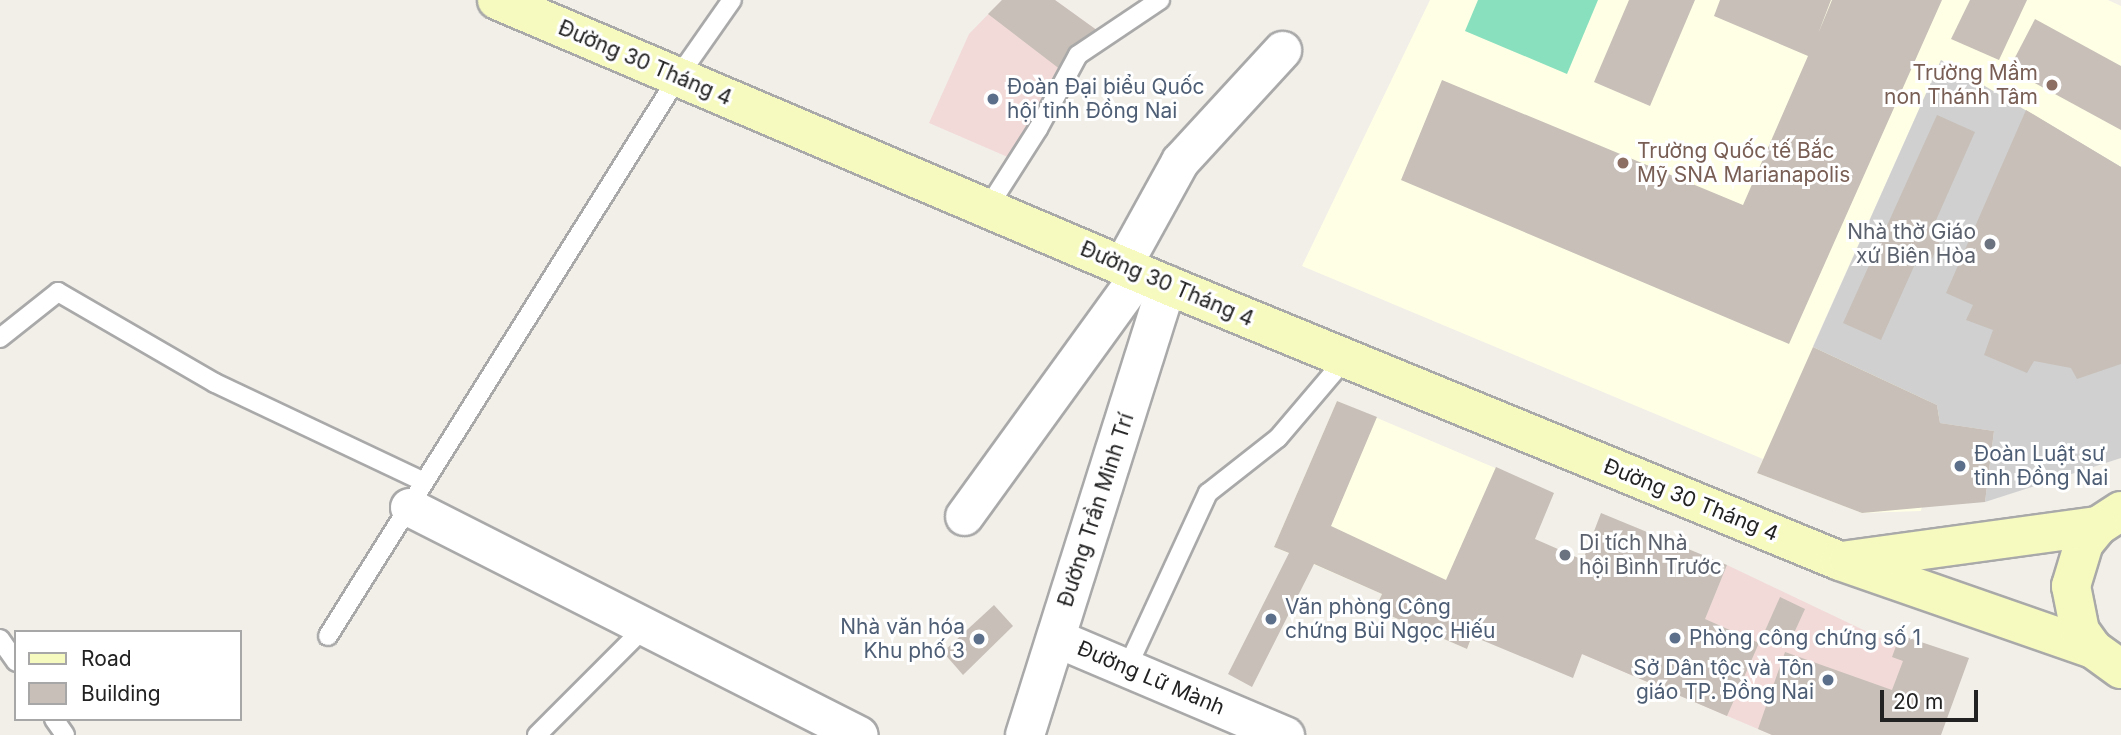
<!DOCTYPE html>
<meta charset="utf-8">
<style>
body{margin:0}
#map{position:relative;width:2121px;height:735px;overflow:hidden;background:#f2efe9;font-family:Inter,sans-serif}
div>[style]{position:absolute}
.commercial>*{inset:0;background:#f2dad9}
.education>*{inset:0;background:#ffffe5}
.religious>*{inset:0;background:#d0d0d0}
.pitch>*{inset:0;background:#88e0be}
.building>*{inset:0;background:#c7bfb8}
.roads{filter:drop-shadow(2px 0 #a9a9a9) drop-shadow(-2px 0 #a9a9a9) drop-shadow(0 2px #a9a9a9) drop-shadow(0 -2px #a9a9a9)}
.service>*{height:18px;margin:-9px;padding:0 9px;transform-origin:9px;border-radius:9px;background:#fff}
.minor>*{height:37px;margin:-18.5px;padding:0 18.5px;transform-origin:18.5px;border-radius:18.5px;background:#fff}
.tertiary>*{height:38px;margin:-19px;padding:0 19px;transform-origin:19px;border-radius:19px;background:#fff}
.secondary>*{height:38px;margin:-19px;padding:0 19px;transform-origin:19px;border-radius:19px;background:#f7fabf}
.dots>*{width:19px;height:19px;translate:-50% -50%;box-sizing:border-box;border:4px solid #fff;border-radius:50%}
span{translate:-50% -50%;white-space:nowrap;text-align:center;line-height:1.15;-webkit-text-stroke:6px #fff;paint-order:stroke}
.street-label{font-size:21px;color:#222}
.education-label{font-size:21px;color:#785e54}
.right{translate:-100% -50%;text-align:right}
.left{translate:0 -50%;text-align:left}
.service-label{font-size:21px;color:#4e5e75}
.worship-label{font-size:21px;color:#5b616d}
.legend{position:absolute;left:14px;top:630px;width:228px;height:91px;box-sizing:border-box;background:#fff;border:2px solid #a7a7a7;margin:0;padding:9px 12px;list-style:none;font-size:21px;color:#222}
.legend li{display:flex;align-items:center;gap:14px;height:35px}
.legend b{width:35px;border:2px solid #a7a7a7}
.scale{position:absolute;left:1880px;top:690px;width:98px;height:32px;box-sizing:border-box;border:4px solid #222;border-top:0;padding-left:9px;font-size:21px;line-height:24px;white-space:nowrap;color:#222;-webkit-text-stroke:5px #fff;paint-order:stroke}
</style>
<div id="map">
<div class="commercial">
<i style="clip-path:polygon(1002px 0,1055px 0,1098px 31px,1074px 49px,1010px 158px,929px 123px,969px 34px)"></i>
<i style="clip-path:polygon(1727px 565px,1895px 645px,1900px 635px,1926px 644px,1892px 735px,1772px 735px,1582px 654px,1611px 583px,1705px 618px)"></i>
</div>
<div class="education">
<i style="clip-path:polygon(1430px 0,2108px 0,2121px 6px,2121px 167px,1941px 60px,1813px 346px,1931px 402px,1940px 413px,1921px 511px,1862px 513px,1757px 473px,1763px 459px,1302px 266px)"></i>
<i style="clip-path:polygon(1337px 401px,1538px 486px,1467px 649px,1375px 609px,1382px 594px,1274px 547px)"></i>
</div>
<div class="religious">
<i style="clip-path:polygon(1941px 60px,2121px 167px,2121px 458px,1985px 502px,1994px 431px,1940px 423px,1937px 405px,1813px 347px)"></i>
</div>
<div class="pitch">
<i style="clip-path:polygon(1478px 0,1598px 0,1567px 74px,1465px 31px)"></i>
</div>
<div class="building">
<i style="clip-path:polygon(1002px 0,1055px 0,1098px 31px,1074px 49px,1061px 70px,988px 14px)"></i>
<i style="clip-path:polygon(1629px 0,1695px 0,1650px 106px,1594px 82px)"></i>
<i style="clip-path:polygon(1720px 0,1831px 0,1818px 34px,1832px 0,1942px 0,1789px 344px,1401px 180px,1442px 80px,1743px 205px,1808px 56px,1714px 16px)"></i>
<i style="clip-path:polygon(1970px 0,2027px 0,1999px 60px,1951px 39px)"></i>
<i style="clip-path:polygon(2035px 19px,2121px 66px,2121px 130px,2009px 69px)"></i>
<i style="clip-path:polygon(2026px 110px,2121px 167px,2121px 364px,2077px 379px,2071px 368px,2034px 361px,2027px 373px,1984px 355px,1993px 330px,1966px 320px,1973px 305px,1946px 293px)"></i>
<i style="clip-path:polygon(1937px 115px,1975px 132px,1933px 227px,1944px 232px,1932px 259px,1920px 253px,1881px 340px,1843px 323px)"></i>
<i style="clip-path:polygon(1813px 347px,1937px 405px,1940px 423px,1994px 431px,1985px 502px,1862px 513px,1757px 473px)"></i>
<i style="clip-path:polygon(1337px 401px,1377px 417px,1331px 526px,1446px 580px,1496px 467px,1554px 493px,1535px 539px,1583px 560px,1601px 513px,1727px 565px,1705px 619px,1759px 643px,1727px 716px,1582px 654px,1573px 678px,1472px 636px,1467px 649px,1375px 609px,1382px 594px,1314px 564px,1252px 687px,1228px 674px,1289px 553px,1274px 547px)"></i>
<i style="clip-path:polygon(1780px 597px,1805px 609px,1789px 644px,1764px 633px)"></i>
<i style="clip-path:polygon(994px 605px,1013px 626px,963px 675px,943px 652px)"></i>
<i style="clip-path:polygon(1900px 635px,1969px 658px,1941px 735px,1772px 735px,1758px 729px,1785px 652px,1892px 690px,1903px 661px,1892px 657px)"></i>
</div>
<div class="roads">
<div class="service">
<i style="left:987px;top:209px;width:95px;rotate:-57.5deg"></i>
<i style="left:1038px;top:129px;width:84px;rotate:-61.6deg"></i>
<i style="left:1078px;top:55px;width:99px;rotate:-33.9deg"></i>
<i style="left:0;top:338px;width:74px;rotate:-38.4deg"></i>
<i style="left:58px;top:292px;width:181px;rotate:30.1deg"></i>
<i style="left:215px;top:383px;width:231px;rotate:25.3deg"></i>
<i style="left:328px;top:636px;width:660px;rotate:-57.95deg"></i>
<i style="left:678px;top:77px;width:94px;rotate:-55deg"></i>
<i style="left:0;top:639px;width:28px;rotate:55deg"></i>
<i style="left:1127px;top:668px;width:193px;rotate:-65.2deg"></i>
<i style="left:1208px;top:493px;width:89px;rotate:-38.2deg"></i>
<i style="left:1278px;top:438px;width:105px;rotate:-49.6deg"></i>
<i style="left:54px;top:719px;width:19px;rotate:55deg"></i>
<i style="left:537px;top:735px;width:153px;rotate:-45deg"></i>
</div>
<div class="minor">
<i style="left:1122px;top:266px;width:120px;rotate:-61.1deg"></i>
<i style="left:1180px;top:161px;width:151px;rotate:-47.4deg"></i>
<i style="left:409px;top:507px;width:504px;rotate:26.87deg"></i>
<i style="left:964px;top:516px;width:300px;rotate:-54.1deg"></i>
<i style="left:1056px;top:638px;width:249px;rotate:23deg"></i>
</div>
<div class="tertiary">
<i style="left:1025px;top:735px;width:472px;rotate:-72.5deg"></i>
</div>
<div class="secondary">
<i style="left:497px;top:0;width:728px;rotate:23.04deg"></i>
<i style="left:1167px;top:285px;width:727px;rotate:22.3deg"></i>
<i style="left:1840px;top:561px;width:268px;rotate:19.2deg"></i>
<i style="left:2121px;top:511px;width:27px;rotate:147deg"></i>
<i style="left:2098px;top:526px;width:22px;rotate:129deg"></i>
<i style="left:2084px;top:543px;width:45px;rotate:106.8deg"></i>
<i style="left:2071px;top:586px;width:46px;rotate:78.7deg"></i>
<i style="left:2080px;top:631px;width:22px;rotate:54deg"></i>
<i style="left:2093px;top:649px;width:34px;rotate:36deg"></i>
<i style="left:1849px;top:560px;width:251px;rotate:-7.8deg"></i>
</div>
</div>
<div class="dots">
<i style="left:2052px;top:85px;background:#8d6e63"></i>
<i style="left:993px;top:99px;background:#5c6f8a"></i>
<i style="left:1623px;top:163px;background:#8d6e63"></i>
<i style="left:1990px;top:244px;background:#6b7280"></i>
<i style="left:1960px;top:466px;background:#5c6f8a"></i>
<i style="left:1565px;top:555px;background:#6b7280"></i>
<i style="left:1271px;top:619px;background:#5c6f8a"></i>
<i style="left:1675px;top:638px;background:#5c6f8a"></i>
<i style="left:979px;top:639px;background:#5c6f8a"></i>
<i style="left:1828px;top:680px;background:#5c6f8a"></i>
</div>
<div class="street-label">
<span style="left:645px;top:63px;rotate:23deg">Đường 30 Tháng 4</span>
<span style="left:1167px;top:284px;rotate:23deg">Đường 30 Tháng 4</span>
<span style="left:1691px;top:500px;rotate:22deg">Đường 30 Tháng 4</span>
<span style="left:1096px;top:510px;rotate:-72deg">Đường Trần Minh Trí</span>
<span style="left:1151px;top:678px;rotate:23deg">Đường Lữ Mành</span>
</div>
<div class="education-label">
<span class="right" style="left:2038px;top:85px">Trường Mầm<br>non Thánh Tâm</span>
<span class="left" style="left:1637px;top:163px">Trường Quốc tế Bắc<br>Mỹ SNA Marianapolis</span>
</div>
<div class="service-label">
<span class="left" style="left:1007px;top:99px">Đoàn Đại biểu Quốc<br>hội tỉnh Đồng Nai</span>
<span class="left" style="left:1974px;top:466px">Đoàn Luật sư<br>tỉnh Đồng Nai</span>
<span class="left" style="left:1285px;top:619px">Văn phòng Công<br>chứng Bùi Ngọc Hiếu</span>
<span class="right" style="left:965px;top:639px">Nhà văn hóa<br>Khu phố 3</span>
<span class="left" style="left:1689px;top:638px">Phòng công chứng số 1</span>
<span class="right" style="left:1814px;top:680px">Sở Dân tộc và Tôn<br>giáo TP. Đồng Nai</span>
</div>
<div class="worship-label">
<span class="right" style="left:1976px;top:244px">Nhà thờ Giáo<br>xứ Biên Hòa</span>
<span class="left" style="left:1579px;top:555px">Di tích Nhà<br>hội Bình Trước</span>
</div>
<ul class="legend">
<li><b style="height:9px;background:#f7fabf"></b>Road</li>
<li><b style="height:19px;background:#c7bfb8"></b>Building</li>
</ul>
<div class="scale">20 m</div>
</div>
